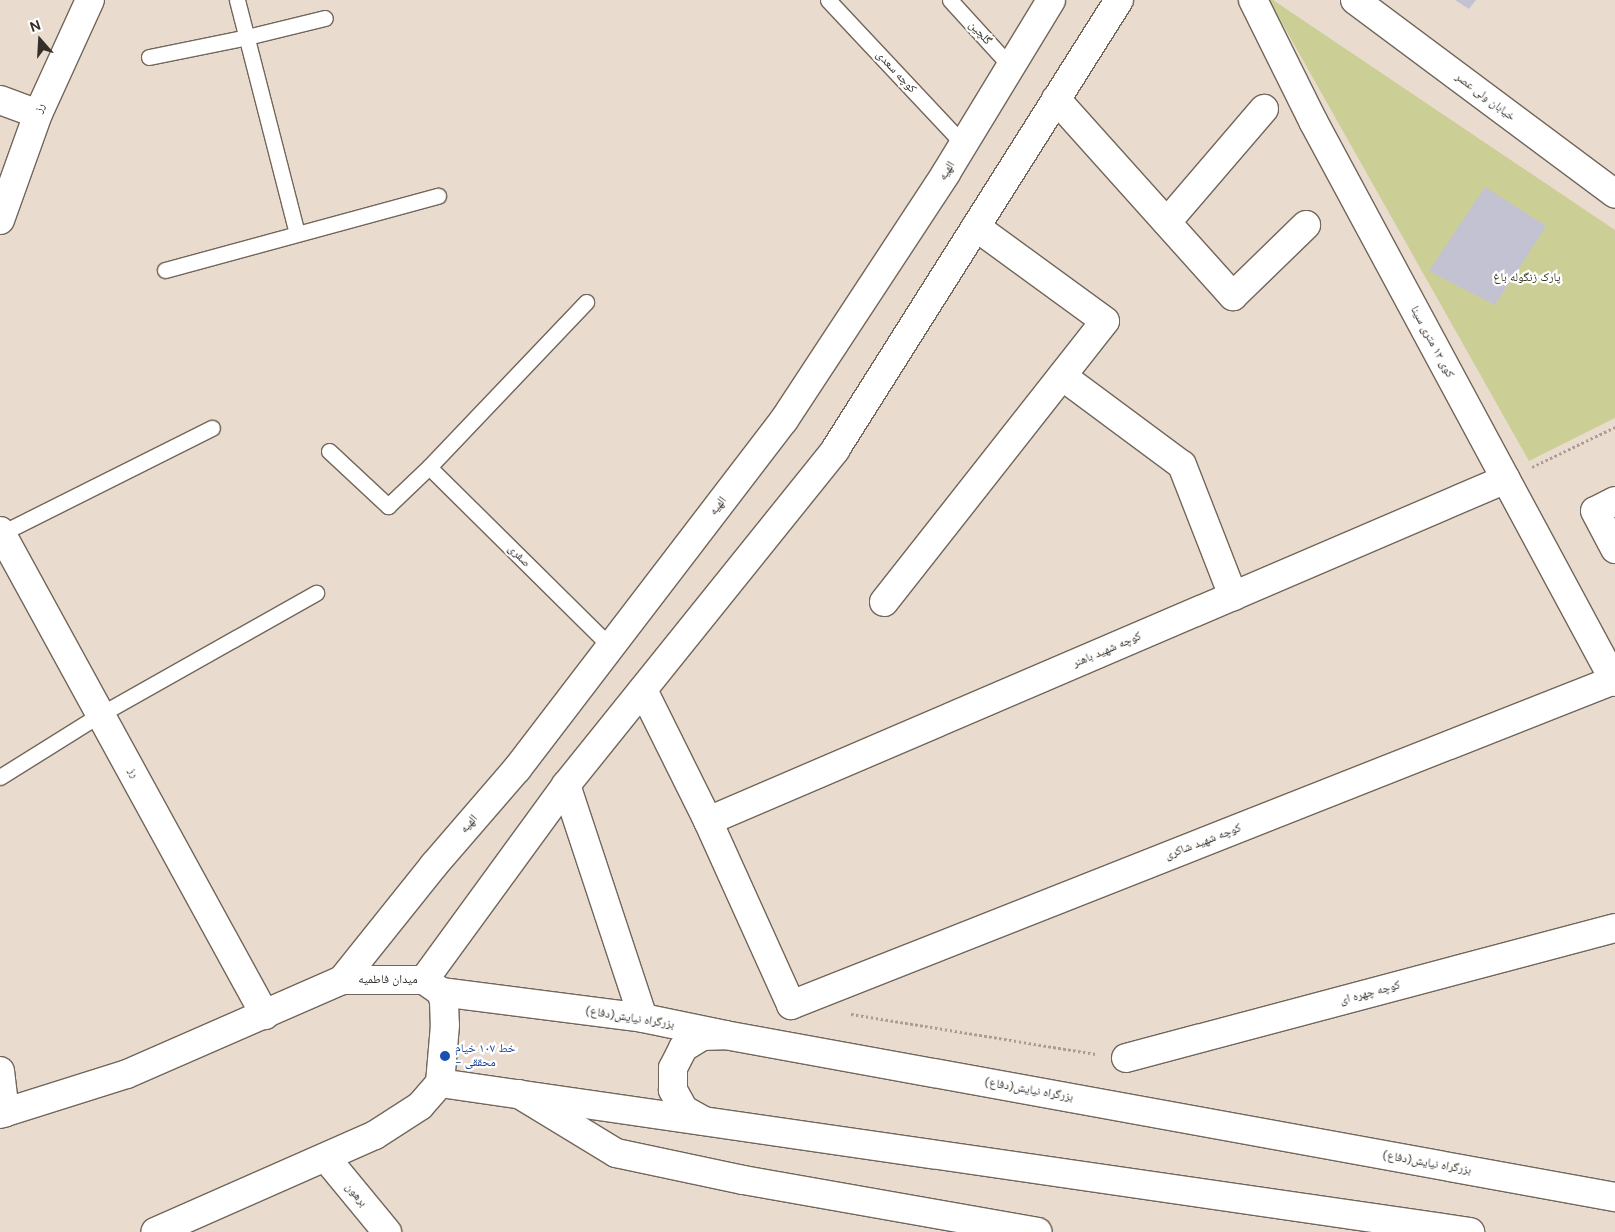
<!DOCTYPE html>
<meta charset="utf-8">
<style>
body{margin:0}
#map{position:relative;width:1615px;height:1232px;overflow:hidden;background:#e9dcce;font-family:"DM Sans","Noto Naskh Arabic",sans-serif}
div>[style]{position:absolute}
.green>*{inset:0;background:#cbcf96}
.building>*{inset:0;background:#c2c2d3}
.path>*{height:3px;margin-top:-1.5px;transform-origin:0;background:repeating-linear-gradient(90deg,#a89e93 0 2.5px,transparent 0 5px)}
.roads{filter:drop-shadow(1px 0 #72665a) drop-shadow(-1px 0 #72665a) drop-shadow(0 1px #72665a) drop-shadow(0 -1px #72665a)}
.service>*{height:15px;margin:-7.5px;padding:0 7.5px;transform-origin:7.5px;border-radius:7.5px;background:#fff}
.minor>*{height:28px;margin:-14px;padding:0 14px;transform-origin:14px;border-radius:14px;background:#fff}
.secondary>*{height:28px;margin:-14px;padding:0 14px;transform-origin:14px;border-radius:14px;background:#fff}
.primary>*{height:28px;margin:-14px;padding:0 14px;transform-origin:14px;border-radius:14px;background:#fff}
.trunk>*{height:28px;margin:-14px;padding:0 14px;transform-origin:14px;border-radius:14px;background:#fff}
.dots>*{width:14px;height:14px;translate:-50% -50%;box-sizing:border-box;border:2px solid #fff;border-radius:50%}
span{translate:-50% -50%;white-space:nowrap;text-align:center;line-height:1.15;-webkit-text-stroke:4.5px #fff;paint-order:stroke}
.street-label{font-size:12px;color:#342f29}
.park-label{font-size:12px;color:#363817}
.transit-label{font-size:12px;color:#164399}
.left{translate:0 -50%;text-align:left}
.north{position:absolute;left:15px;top:15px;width:50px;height:50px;-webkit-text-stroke:4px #fff;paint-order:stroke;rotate:341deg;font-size:14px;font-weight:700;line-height:20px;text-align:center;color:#342f29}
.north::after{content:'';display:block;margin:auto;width:18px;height:22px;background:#342f29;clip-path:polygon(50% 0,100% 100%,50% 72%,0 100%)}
</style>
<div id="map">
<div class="green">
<i style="clip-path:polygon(1269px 0,1273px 0,1615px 230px,1615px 418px,1529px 461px)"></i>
</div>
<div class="building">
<i style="clip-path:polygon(1455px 0,1476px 0,1469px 9px)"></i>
<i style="clip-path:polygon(1485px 187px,1546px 226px,1495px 305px,1429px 271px)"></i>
</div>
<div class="path">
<i style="left:1532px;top:467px;width:92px;rotate:-25.7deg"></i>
<i style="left:851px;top:1014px;width:248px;rotate:9.3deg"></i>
</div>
<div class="roads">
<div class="service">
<i style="left:237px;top:0;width:241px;rotate:75.6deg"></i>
<i style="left:828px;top:0;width:197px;rotate:46.8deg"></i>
<i style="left:950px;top:0;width:91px;rotate:47.7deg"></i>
<i style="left:149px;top:57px;width:100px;rotate:-11.5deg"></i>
<i style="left:247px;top:37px;width:80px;rotate:-13.7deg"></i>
<i style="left:165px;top:270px;width:283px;rotate:-15.2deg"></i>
<i style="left:329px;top:451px;width:81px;rotate:43deg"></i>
<i style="left:388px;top:506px;width:57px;rotate:-43.6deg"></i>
<i style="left:429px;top:467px;width:228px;rotate:-46.4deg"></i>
<i style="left:429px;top:467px;width:255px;rotate:44.7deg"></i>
<i style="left:0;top:534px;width:237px;rotate:-26.6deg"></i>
<i style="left:0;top:777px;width:119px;rotate:-32deg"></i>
<i style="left:101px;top:714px;width:247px;rotate:-29.4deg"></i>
</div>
<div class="minor">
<i style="left:1253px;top:0;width:135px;rotate:63.6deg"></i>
<i style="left:1313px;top:121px;width:637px;rotate:61.71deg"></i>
<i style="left:1355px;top:0;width:324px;rotate:36.7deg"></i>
<i style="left:1056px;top:99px;width:265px;rotate:48.1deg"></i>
<i style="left:1233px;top:296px;width:102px;rotate:-44.2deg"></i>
<i style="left:0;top:100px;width:40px;rotate:20.2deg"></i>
<i style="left:0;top:220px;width:113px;rotate:-70.3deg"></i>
<i style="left:38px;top:114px;width:125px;rotate:-65.5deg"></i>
<i style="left:1167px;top:222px;width:149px;rotate:-49.4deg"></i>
<i style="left:1062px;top:376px;width:149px;rotate:36.6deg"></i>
<i style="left:1182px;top:465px;width:141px;rotate:68.7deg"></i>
<i style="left:1615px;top:501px;width:22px;rotate:153deg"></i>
<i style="left:1595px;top:511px;width:43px;rotate:62.2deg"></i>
<i style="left:0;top:531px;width:552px;rotate:61.3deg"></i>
<i style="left:884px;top:602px;width:357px;rotate:-51.8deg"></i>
<i style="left:1105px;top:321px;width:160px;rotate:-143.9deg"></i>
<i style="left:643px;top:690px;width:146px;rotate:63.6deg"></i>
<i style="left:708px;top:821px;width:202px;rotate:65.7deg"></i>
<i style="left:791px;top:1005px;width:885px;rotate:-21.55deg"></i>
<i style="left:708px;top:821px;width:868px;rotate:-23.2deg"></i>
<i style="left:1126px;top:1058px;width:506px;rotate:-14.89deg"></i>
<i style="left:0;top:1071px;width:42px;rotate:83.2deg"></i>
<i style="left:519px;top:1094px;width:114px;rotate:31.3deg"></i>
<i style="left:616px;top:1153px;width:130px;rotate:12deg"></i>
<i style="left:743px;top:1180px;width:299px;rotate:10deg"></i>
<i style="left:326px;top:1158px;width:96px;rotate:50.5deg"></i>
</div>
<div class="secondary">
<i style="left:566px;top:785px;width:245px;rotate:71.7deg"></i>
<i style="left:342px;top:980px;width:147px;rotate:-51.3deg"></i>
<i style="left:434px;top:865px;width:127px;rotate:-49.2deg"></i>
<i style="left:517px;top:769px;width:439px;rotate:-52.6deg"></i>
<i style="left:784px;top:420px;width:295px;rotate:-56.7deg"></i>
<i style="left:946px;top:173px;width:202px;rotate:-58.7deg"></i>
<i style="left:424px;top:980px;width:241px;rotate:-53.9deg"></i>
<i style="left:566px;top:785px;width:430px;rotate:-51.2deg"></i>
<i style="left:835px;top:450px;width:532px;rotate:-57.74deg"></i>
</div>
<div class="primary">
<i style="left:704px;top:1121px;width:23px;rotate:-151deg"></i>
<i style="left:684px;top:1110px;width:23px;rotate:-119deg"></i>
<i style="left:673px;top:1090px;width:22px;rotate:-90deg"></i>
<i style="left:673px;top:1068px;width:22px;rotate:-63deg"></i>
<i style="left:683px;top:1048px;width:22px;rotate:-32deg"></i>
<i style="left:702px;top:1036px;width:23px;rotate:-2deg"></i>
</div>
<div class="trunk">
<i style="left:441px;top:992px;width:204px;rotate:7.3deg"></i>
<i style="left:643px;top:1018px;width:84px;rotate:11.7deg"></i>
<i style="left:725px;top:1035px;width:905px;rotate:10.32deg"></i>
<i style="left:440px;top:1083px;width:1041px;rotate:8.23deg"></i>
<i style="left:0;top:1114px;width:133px;rotate:-17.5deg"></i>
<i style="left:127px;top:1074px;width:235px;rotate:-23.6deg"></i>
<i style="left:342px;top:980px;width:82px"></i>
<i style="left:424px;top:980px;width:21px;rotate:35deg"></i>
<i style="left:441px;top:992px;width:9px;rotate:72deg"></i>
<i style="left:444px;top:1001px;width:24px;rotate:88deg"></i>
<i style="left:445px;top:1025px;width:58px;rotate:94.9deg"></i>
<i style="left:440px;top:1083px;width:30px;rotate:131deg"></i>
<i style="left:420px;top:1106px;width:54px;rotate:147.2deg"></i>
<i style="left:375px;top:1135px;width:240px;rotate:156.2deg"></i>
</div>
</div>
<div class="dots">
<i style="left:445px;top:1056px;background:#1a4fb4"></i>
</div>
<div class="street-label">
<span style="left:980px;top:33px;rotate:48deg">گلچین</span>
<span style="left:896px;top:72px;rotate:47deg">کوچه سعدی</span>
<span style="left:1485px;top:97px;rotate:37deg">خیابان ولی عصر</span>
<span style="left:40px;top:108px;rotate:-66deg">رز</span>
<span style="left:947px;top:171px;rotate:-58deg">الهیه</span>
<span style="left:1432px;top:342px;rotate:62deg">کوی ۱۲ متری سینا</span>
<span style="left:718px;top:506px;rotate:-52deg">الهیه</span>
<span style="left:519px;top:556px;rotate:45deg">صفری</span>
<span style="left:1107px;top:650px;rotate:-23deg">کوچه شهید باهنر</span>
<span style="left:133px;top:773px;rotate:61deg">رز</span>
<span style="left:469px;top:824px;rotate:-49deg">الهیه</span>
<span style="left:1203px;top:842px;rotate:-21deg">کوچه شهید شاکری</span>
<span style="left:388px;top:980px">میدان فاطمیه</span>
<span style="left:1370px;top:993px;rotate:-15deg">کوچه چهره ای</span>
<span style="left:630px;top:1018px;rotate:9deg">بزرگراه نیایش(دفاع)</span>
<span style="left:1029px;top:1090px;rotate:10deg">بزرگراه نیایش(دفاع)</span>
<span style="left:1427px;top:1163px;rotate:10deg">بزرگراه نیایش(دفاع)</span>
<span style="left:356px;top:1195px;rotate:50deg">برهون</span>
</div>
<div class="park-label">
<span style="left:1527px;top:278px">پارک زنگوله باغ</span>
</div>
<div class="transit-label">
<span class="left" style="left:455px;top:1056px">خط ۱۰۷ خیام<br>- محققی</span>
</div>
<div class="north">N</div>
</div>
